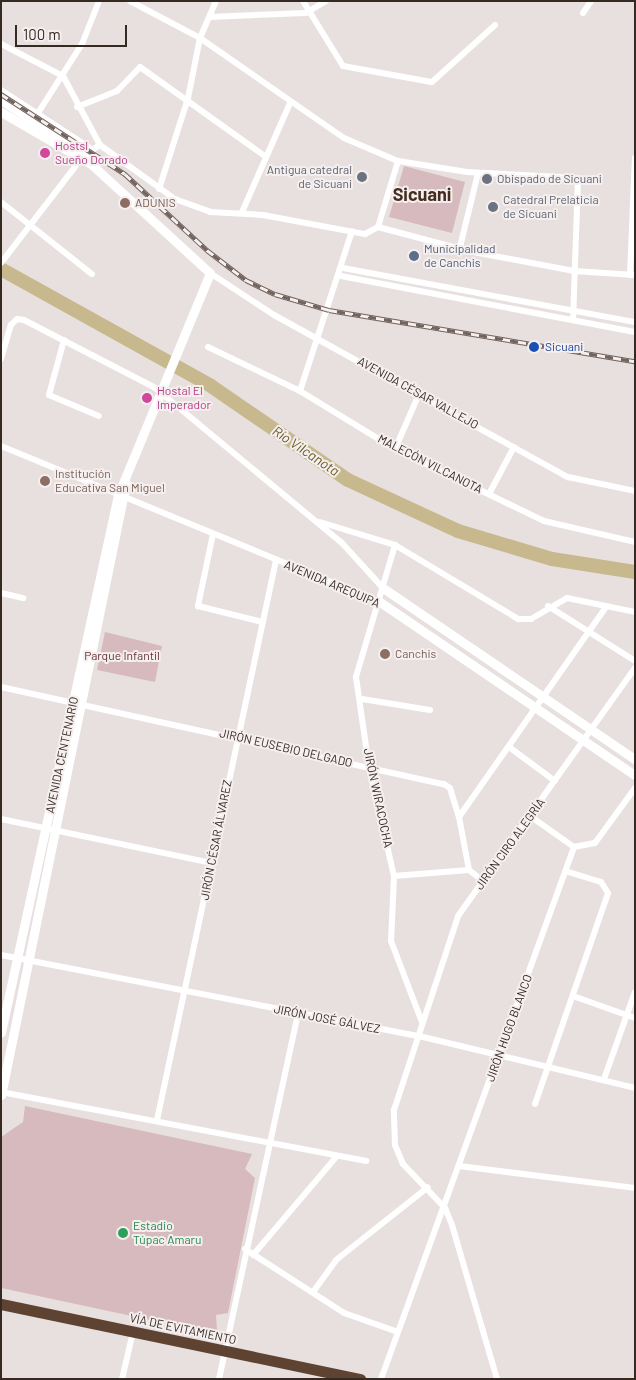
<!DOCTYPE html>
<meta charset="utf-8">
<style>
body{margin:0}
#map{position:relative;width:636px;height:1380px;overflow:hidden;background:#e8e0df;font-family:Barlow,sans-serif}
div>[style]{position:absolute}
.green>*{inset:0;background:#d7babe}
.river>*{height:14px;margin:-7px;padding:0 7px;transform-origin:7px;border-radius:7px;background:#c7b98d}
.street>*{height:6px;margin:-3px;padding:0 3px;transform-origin:3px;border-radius:3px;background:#fff}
.secondary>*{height:9px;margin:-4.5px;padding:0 4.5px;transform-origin:4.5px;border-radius:4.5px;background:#fff}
.highway>*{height:11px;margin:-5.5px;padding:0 5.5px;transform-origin:5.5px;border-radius:5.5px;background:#5e4332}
.rail>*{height:4.5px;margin-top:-2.25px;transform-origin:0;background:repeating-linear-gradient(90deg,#f5efef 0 8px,#72635c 0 16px);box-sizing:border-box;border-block:1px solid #72635c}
.dots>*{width:14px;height:14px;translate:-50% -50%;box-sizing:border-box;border:2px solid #f5efef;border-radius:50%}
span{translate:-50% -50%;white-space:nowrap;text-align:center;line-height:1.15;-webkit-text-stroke:4px #f5efef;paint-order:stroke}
.hotel-label{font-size:12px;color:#b23c85}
.left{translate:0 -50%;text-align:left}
.worship-label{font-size:12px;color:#5b616d}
.right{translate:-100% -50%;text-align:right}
.education-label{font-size:12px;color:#785e54}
.service-label{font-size:12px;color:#4e5e75}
.transit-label{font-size:12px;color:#164399}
.street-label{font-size:12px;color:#362922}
.park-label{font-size:12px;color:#683132}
.leisure-label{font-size:12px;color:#27864d}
.water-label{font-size:14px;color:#6a5a24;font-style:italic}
.district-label{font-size:18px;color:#452e21;font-weight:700}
.frame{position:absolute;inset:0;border:2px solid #362922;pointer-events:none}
.scale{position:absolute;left:15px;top:25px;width:112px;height:22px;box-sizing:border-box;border:2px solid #362922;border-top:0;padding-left:6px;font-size:15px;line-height:18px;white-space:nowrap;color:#362922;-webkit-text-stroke:4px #f5efef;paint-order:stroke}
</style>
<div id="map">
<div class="green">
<i style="clip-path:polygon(404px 166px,465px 182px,452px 233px,389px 217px)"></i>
<i style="clip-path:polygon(105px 632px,162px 646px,155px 682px,97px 670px)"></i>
<i style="clip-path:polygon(25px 1106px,252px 1154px,245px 1169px,255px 1178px,228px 1313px,216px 1315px,217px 1330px,211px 1333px,1px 1288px,1px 1137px,23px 1122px)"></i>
</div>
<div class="river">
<i style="left:1px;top:269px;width:240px;rotate:29.1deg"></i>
<i style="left:211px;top:386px;width:166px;rotate:34.5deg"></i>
<i style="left:348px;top:480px;width:121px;rotate:24.9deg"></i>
<i style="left:458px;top:531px;width:98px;rotate:16.6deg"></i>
<i style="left:552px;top:559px;width:84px;rotate:8.9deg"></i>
</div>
<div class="street">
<i style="left:130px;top:1px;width:79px;rotate:27.9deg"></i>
<i style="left:200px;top:38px;width:175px;rotate:34.8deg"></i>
<i style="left:344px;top:138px;width:59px;rotate:23.1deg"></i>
<i style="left:398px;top:161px;width:70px;rotate:9.1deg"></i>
<i style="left:467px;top:172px;width:111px;rotate:3.1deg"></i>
<i style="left:578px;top:178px;width:142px;rotate:92deg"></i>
<i style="left:303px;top:1px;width:76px;rotate:58.4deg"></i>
<i style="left:343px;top:66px;width:90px;rotate:10.2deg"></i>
<i style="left:432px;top:82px;width:85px;rotate:-42.1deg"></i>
<i style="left:583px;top:13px;width:14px;rotate:-56deg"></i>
<i style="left:209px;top:17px;width:97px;rotate:-2.4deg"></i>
<i style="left:306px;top:13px;width:23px;rotate:-31deg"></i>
<i style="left:1px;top:44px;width:70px;rotate:27.3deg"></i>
<i style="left:63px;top:76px;width:78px;rotate:61.8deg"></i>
<i style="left:100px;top:145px;width:92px;rotate:35.8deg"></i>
<i style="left:175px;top:199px;width:37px;rotate:20deg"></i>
<i style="left:210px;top:212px;width:53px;rotate:3.2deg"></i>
<i style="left:263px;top:215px;width:104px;rotate:10.6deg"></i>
<i style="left:365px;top:234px;width:15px;rotate:-28deg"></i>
<i style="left:1px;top:90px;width:110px;rotate:33.1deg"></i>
<i style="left:77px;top:107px;width:43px;rotate:-21.8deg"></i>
<i style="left:117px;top:91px;width:33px;rotate:-46deg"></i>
<i style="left:140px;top:67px;width:153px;rotate:35.5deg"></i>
<i style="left:31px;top:124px;width:95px;rotate:-57.5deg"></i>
<i style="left:82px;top:44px;width:46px;rotate:-68.4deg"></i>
<i style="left:159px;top:189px;width:96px;rotate:-72.3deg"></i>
<i style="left:188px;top:98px;width:61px;rotate:-78.7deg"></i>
<i style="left:200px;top:38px;width:40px;rotate:-66.6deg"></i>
<i style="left:1px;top:202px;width:116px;rotate:38.4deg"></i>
<i style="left:242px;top:212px;width:121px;rotate:-66.2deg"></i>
<i style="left:378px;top:227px;width:93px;rotate:14.9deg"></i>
<i style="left:468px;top:251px;width:108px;rotate:10.7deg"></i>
<i style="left:574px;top:271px;width:61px;rotate:3.8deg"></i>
<i style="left:378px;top:227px;width:69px;rotate:-73.1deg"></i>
<i style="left:460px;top:247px;width:76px;rotate:-76.3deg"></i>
<i style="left:1px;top:263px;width:138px;rotate:-52.4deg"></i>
<i style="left:85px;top:154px;width:17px;rotate:-31deg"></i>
<i style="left:343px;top:268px;width:297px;rotate:10.5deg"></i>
<i style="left:210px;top:273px;width:77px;rotate:33.3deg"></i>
<i style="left:274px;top:315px;width:336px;rotate:28.9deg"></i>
<i style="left:568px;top:477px;width:68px;rotate:11.8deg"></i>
<i style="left:630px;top:275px;width:117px;rotate:-87.6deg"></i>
<i style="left:341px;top:276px;width:299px;rotate:10.8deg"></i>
<i style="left:64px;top:340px;width:57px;rotate:105.3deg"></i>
<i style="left:49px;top:395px;width:54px;rotate:22.8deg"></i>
<i style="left:208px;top:347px;width:102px;rotate:25.6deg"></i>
<i style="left:300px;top:391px;width:111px;rotate:31.4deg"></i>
<i style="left:395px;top:449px;width:165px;rotate:25.8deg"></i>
<i style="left:544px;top:521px;width:93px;rotate:13deg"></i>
<i style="left:1px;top:359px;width:35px;rotate:-74deg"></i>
<i style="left:11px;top:325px;width:8px;rotate:-45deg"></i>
<i style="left:17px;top:319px;width:7px;rotate:8deg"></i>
<i style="left:24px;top:320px;width:146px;rotate:27.3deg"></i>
<i style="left:154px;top:387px;width:244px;rotate:39.7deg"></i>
<i style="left:342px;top:543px;width:61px;rotate:47.7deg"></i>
<i style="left:300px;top:391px;width:168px;rotate:-72deg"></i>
<i style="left:1px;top:446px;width:410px;rotate:22.4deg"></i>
<i style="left:395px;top:449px;width:60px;rotate:-66.4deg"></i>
<i style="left:489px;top:494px;width:53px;rotate:-62deg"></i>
<i style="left:320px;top:522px;width:78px;rotate:17deg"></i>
<i style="left:395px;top:545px;width:144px;rotate:31deg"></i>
<i style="left:518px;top:619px;width:13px"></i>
<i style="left:531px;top:619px;width:42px;rotate:-30.3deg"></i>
<i style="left:567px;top:598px;width:69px;rotate:11.6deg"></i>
<i style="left:213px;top:534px;width:74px;rotate:101.8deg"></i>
<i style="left:198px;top:606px;width:66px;rotate:14deg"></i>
<i style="left:395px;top:545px;width:138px;rotate:106.5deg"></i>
<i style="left:356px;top:677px;width:91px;rotate:81.8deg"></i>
<i style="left:369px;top:767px;width:112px;rotate:77.1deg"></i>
<i style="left:394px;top:876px;width:65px;rotate:92.6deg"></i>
<i style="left:391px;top:941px;width:87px;rotate:69.1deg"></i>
<i style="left:1px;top:593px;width:23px;rotate:13deg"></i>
<i style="left:548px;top:606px;width:103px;rotate:32.3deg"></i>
<i style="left:1px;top:687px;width:453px;rotate:12.4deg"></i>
<i style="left:444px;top:784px;width:7px;rotate:34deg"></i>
<i style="left:450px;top:788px;width:30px;rotate:73deg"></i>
<i style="left:459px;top:817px;width:54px;rotate:79.3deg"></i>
<i style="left:469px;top:870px;width:18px;rotate:38deg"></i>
<i style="left:362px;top:699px;width:69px;rotate:9.2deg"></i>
<i style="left:509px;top:747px;width:57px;rotate:36.5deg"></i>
<i style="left:530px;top:816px;width:54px;rotate:35.2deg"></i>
<i style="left:459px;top:817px;width:256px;rotate:-55deg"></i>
<i style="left:1px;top:819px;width:216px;rotate:11.8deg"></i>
<i style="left:574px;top:847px;width:21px;rotate:-11deg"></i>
<i style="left:595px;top:843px;width:68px;rotate:-54deg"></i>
<i style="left:394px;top:876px;width:75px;rotate:-4.6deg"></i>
<i style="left:1px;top:955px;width:426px;rotate:11deg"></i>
<i style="left:419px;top:1036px;width:222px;rotate:13.5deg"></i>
<i style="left:573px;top:996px;width:66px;rotate:19.5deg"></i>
<i style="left:604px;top:1079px;width:92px;rotate:-70.4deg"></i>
<i style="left:1px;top:1092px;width:372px;rotate:10.7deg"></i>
<i style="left:535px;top:1104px;width:223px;rotate:-70.9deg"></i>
<i style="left:608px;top:893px;width:13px;rotate:-122deg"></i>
<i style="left:601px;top:882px;width:37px;rotate:-163deg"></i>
<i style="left:157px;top:1120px;width:573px;rotate:-78deg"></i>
<i style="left:459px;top:1166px;width:177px;rotate:7.1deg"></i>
<i style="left:245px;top:1249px;width:118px;rotate:32.9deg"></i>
<i style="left:344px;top:1313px;width:57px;rotate:19.4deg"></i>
<i style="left:253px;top:1255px;width:130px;rotate:-49.7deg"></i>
<i style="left:313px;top:1292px;width:39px;rotate:-54deg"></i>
<i style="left:336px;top:1260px;width:117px;rotate:-38.4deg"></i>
<i style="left:122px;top:1379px;width:48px;rotate:-76.8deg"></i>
<i style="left:219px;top:1379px;width:374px;rotate:-77.8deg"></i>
<i style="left:381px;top:1379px;width:566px;rotate:-70.06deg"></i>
<i style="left:497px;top:1379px;width:160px;rotate:-106.3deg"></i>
<i style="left:452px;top:1225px;width:18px;rotate:-112deg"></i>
<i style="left:445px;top:1208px;width:61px;rotate:-133.7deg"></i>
<i style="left:403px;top:1164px;width:21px;rotate:-113deg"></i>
<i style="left:395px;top:1145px;width:35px;rotate:-92deg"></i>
<i style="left:394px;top:1110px;width:204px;rotate:-71.7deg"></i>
<i style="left:458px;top:916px;width:305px;rotate:-54.5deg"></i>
</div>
<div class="secondary">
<i style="left:1px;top:100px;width:100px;rotate:32.7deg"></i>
<i style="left:85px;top:154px;width:12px;rotate:59deg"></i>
<i style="left:91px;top:164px;width:161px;rotate:42.5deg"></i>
<i style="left:210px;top:273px;width:240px;rotate:112.5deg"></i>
<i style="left:118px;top:495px;width:550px;rotate:102.29deg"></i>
<i style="left:1px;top:112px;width:104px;rotate:30deg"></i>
<i style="left:383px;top:588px;width:305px;rotate:34.2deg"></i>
<i style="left:380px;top:602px;width:308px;rotate:34.2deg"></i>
<i style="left:1px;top:1095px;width:625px;rotate:-78.46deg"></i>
</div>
<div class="highway">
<i style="left:1px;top:1304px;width:367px;rotate:11.8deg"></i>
</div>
<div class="rail">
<i style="left:1px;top:94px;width:148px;rotate:32.8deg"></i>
<i style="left:125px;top:174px;width:112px;rotate:42.8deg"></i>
<i style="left:207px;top:250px;width:49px;rotate:37.6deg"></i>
<i style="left:246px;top:280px;width:32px;rotate:26deg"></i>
<i style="left:275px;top:294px;width:56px;rotate:16.5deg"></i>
<i style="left:329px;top:310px;width:310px;rotate:9.5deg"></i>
</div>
<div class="dots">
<i style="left:45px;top:153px;background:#d1479c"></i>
<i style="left:362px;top:177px;background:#6b7280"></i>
<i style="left:487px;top:179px;background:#6b7280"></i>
<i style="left:125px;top:203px;background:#8d6e63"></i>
<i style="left:493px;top:207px;background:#6b7280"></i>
<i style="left:414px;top:256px;background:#5c6f8a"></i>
<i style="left:534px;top:347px;background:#1a4fb4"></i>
<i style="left:147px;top:398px;background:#d1479c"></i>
<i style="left:45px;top:481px;background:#8d6e63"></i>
<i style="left:385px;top:654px;background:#8d6e63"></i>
<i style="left:123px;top:1233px;background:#2e9e5b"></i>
</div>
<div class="hotel-label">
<span class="left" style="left:55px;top:153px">Hostsl<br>Sueño Dorado</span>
<span class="left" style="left:157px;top:398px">Hostal El<br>Imperador</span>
</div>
<div class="worship-label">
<span class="right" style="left:352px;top:177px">Antigua catedral<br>de Sicuani</span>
<span class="left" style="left:497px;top:179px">Obispado de Sicuani</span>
<span class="left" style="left:503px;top:207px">Catedral Prelaticia<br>de Sicuani</span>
</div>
<div class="education-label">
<span class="left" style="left:135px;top:203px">ADUNIS</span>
<span class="left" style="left:55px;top:481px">Institución<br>Educativa San Miguel</span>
<span class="left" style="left:395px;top:654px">Canchis</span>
</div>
<div class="service-label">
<span class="left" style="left:424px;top:256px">Municipalidad<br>de Canchis</span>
</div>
<div class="transit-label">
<span class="left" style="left:545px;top:347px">Sicuani</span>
</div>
<div class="street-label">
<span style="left:418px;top:393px;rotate:29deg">AVENIDA CÉSAR VALLEJO</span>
<span style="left:430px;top:464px;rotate:27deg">MALECÓN VILCANOTA</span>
<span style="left:332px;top:584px;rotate:23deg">AVENIDA AREQUIPA</span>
<span style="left:286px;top:748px;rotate:13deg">JIRÓN EUSEBIO DELGADO</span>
<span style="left:62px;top:755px;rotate:-78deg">AVENIDA CENTENARIO</span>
<span style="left:378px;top:798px;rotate:78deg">JIRÓN WIRACOCHA</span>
<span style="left:216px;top:840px;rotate:-79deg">JIRÓN CÉSAR ÁLVAREZ</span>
<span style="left:510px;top:844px;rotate:-54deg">JIRÓN CIRO ALEGRÍA</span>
<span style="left:327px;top:1019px;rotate:11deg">JIRÓN JOSÉ GÁLVEZ</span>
<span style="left:509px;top:1028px;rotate:-70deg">JIRÓN HUGO BLANCO</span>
<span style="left:183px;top:1329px;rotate:12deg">VÍA DE EVITAMIENTO</span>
</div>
<div class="park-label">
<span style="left:122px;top:656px">Parque Infantil</span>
</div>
<div class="leisure-label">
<span class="left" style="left:133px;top:1233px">Estadio<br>Túpac Amaru</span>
</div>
<div class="water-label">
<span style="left:306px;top:451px;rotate:34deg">Río Vilcanota</span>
</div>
<div class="district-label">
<span style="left:422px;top:194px">Sicuani</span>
</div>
<div class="frame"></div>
<div class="scale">100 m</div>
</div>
